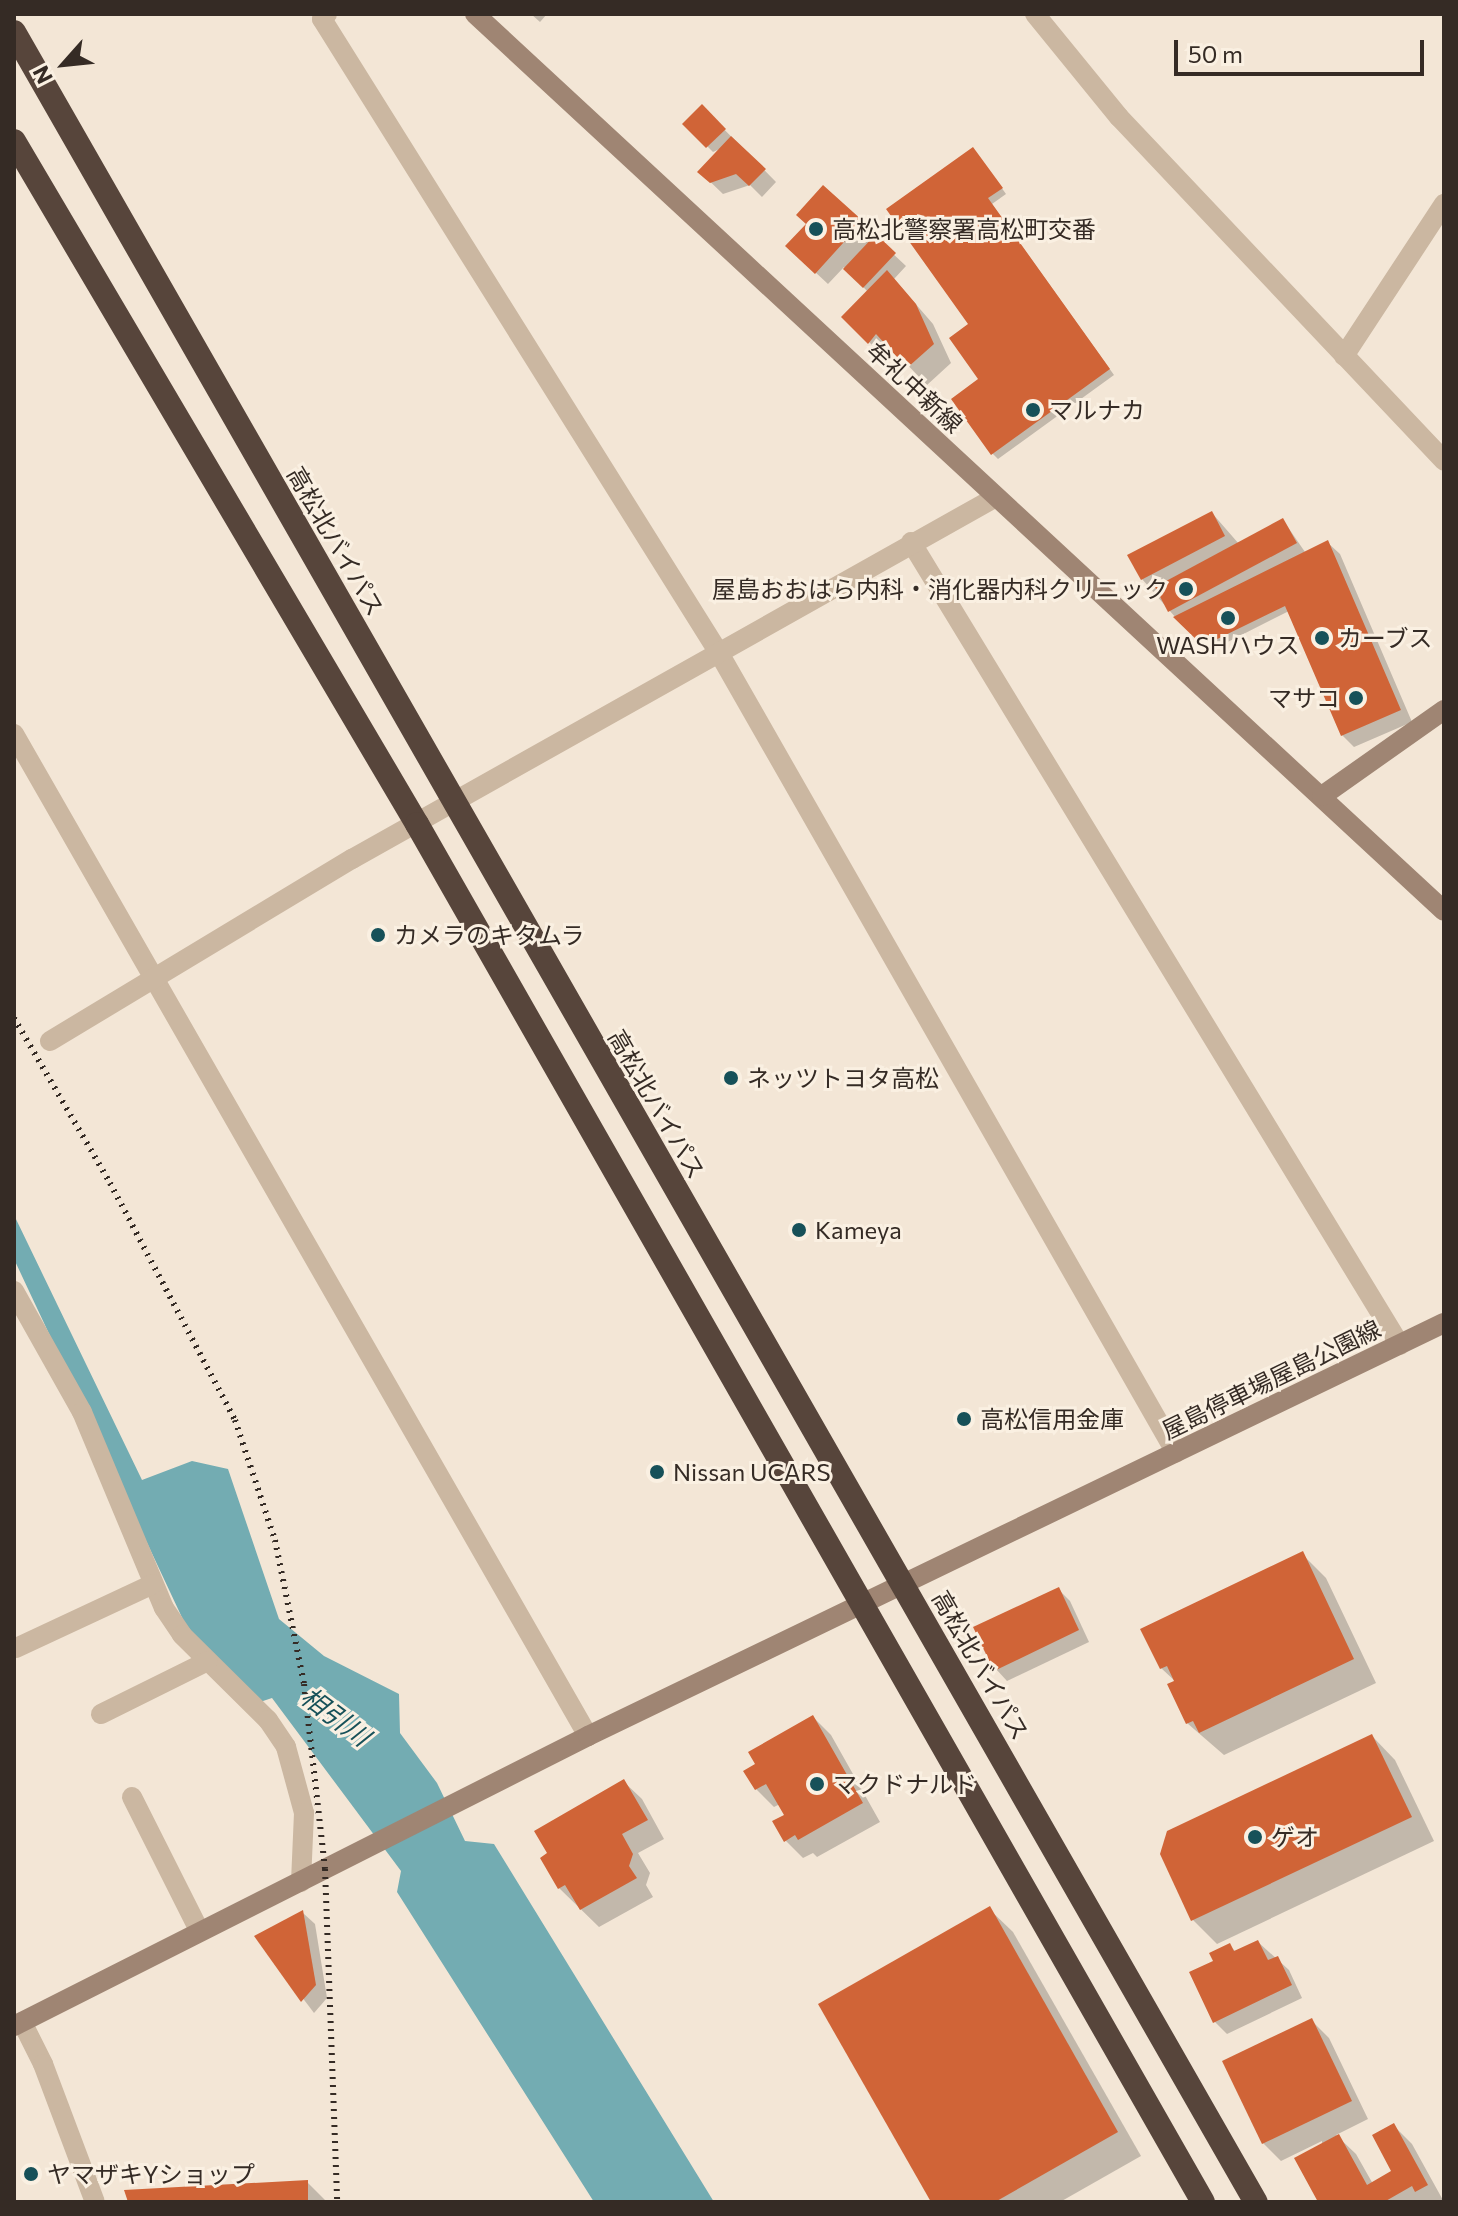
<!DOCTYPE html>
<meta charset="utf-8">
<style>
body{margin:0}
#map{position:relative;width:1458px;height:2216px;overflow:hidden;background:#f3e6d6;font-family:Commissioner,"Noto Sans JP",sans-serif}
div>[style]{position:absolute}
.water>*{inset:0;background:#73acb2}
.shadow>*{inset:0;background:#0003}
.building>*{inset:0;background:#d06437}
.street>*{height:20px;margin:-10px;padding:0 10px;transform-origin:10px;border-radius:10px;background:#cbb7a1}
.secondary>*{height:20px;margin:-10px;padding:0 10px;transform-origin:10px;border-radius:10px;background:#9f8573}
.highway>*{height:24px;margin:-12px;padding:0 12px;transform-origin:12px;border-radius:12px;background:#57453b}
.rail>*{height:6px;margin-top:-3px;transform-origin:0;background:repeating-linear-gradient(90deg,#352b25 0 2px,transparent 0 8px)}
.dots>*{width:22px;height:22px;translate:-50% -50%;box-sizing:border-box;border:4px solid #faf0e2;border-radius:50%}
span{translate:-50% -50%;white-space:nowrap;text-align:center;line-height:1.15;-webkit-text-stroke:6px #faf0e2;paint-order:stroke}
.poi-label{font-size:24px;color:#352b25}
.left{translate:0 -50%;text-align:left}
.right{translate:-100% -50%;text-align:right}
.street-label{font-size:24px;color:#352b25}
.water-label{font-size:26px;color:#175159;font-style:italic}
.frame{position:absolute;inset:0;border:16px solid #352b25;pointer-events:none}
.north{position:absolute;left:24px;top:24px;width:80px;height:80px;-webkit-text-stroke:6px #faf0e2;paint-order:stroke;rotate:243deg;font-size:22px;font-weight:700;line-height:32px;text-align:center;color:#352b25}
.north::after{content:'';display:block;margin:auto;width:28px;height:36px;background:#352b25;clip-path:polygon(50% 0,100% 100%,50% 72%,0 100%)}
.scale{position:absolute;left:1174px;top:40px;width:250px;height:36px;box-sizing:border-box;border:4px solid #352b25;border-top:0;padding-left:10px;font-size:24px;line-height:28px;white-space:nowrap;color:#352b25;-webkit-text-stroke:6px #faf0e2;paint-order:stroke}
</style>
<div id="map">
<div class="water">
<i style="clip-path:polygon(14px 1215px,142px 1480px,192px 1461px,228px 1469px,279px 1619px,324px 1656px,399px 1694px,400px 1733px,437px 1783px,465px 1841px,494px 1844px,714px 2202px,594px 2202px,397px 1892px,401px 1871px,272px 1698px,260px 1702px,186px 1626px,14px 1259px)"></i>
</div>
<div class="shadow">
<i style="clip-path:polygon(531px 14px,547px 14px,540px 22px)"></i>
<i style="clip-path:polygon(702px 107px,776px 182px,762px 197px,750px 185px,723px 194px,700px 172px,722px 148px,713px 152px,685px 124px)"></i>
<i style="clip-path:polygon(978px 155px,1006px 194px,992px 204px,1114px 375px,998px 459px,992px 453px,971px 324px)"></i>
<i style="clip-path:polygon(823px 188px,906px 266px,894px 279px,933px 324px,951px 363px,927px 385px,894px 351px,887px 360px,844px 317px,868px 292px,844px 267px,828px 284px,800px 258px)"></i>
<i style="clip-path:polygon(1212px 513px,1239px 544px,1283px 520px,1305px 552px,1328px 543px,1340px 554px,1412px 722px,1354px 747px,1342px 735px,1289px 611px,1210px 651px,1176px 618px,1142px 579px)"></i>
<i style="clip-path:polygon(1302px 1554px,1326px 1578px,1376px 1683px,1224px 1755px,1187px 1723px,1176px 1682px,1161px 1668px)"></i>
<i style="clip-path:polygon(1058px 1589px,1070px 1601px,1089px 1642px,1007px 1681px,996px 1669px)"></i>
<i style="clip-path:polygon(813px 1717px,831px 1735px,880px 1822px,817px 1857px,813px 1853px,803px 1858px,785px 1840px,786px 1816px,780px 1804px,774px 1807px,756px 1789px,758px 1765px)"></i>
<i style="clip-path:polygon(1372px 1736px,1395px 1760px,1434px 1841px,1217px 1944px,1193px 1920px,1162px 1854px)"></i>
<i style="clip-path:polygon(624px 1782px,642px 1799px,664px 1839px,638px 1853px,650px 1873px,646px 1885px,653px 1897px,599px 1927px,559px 1888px)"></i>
<i style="clip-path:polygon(989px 1909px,1013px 1932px,1141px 2156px,1060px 2202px,934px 2202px)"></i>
<i style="clip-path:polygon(303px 1913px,315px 1924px,327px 1998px,314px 2013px,256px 1936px)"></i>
<i style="clip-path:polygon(1258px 1942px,1289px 1970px,1302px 1998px,1227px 2034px,1215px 2022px,1216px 1962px,1229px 1945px,1236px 1952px)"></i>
<i style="clip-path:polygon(1311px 2020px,1329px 2038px,1368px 2119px,1336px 2135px,1356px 2154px,1373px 2184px,1394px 2172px,1394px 2126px,1412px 2144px,1444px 2202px,1320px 2202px,1322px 2141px,1281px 2161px,1263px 2143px)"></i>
<i style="clip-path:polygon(307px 2182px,327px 2202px,130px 2202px)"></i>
</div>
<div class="building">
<i style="clip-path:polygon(702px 104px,726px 129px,706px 148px,682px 124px)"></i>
<i style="clip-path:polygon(731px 136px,766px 169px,749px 186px,736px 174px,710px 183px,697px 172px)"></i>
<i style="clip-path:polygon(973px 147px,1003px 188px,988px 198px,1110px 369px,991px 455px,951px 399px,978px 379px,949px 338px,968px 324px,886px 209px)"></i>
<i style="clip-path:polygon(823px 185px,863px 221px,815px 274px,785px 246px,806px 224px,796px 215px)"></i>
<i style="clip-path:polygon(876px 234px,896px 253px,863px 288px,843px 269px)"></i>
<i style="clip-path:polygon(887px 270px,916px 304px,934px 344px,907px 368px,876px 334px,868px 344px,841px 317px)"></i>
<i style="clip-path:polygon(1212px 511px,1225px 536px,1141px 580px,1127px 555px)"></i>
<i style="clip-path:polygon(1283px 518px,1297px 543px,1168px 612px,1155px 587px)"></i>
<i style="clip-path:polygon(1328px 540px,1401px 710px,1341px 736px,1285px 606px,1203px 646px,1173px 617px)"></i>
<i style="clip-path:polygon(1303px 1551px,1354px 1659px,1199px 1733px,1193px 1721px,1186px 1724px,1167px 1684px,1174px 1681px,1167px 1666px,1160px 1669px,1140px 1629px)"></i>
<i style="clip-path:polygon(1059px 1587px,1079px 1630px,994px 1671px,973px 1627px)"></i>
<i style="clip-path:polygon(813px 1715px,863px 1803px,798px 1840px,795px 1835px,784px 1842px,772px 1821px,784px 1815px,766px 1784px,755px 1790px,743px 1771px,755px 1764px,748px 1752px)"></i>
<i style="clip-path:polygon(1372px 1734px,1412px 1817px,1191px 1921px,1160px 1854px,1167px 1831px)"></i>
<i style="clip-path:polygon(624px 1779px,648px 1820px,622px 1834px,633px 1854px,629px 1866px,637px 1878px,580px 1910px,565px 1885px,558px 1889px,540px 1858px,547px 1853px,534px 1831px)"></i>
<i style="clip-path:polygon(990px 1906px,1118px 2132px,995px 2202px,931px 2202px,818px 2004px)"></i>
<i style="clip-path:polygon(303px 1910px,316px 1985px,301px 2002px,254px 1936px)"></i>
<i style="clip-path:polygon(1258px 1940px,1268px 1960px,1278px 1956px,1292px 1985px,1213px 2023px,1189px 1972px,1213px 1961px,1209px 1953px,1230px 1943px,1234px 1951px)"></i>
<i style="clip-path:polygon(1312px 2018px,1352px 2101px,1262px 2144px,1222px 2061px)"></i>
<i style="clip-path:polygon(1394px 2123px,1428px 2185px,1415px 2192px,1412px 2186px,1384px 2202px,1318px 2202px,1294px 2158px,1339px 2134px,1367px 2185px,1391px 2171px,1372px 2135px)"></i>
<i style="clip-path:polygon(308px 2180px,308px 2202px,128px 2202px,124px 2190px)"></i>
</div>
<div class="street">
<i style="left:327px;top:14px;width:7px;rotate:135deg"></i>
<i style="left:322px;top:19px;width:748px;rotate:57.95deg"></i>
<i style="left:719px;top:653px;width:921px;rotate:60.26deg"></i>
<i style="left:1035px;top:14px;width:133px;rotate:50.8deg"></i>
<i style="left:1119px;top:117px;width:473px;rotate:46.6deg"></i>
<i style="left:1344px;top:356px;width:182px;rotate:-56.7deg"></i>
<i style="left:911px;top:542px;width:940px;rotate:58.66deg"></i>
<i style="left:14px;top:734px;width:1155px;rotate:60.19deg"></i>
<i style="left:50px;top:1041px;width:353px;rotate:-31.1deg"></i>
<i style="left:352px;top:859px;width:739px;rotate:-29.34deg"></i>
<i style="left:14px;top:1291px;width:139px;rotate:60.7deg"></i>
<i style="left:82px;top:1412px;width:212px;rotate:67.3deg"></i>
<i style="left:164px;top:1608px;width:32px;rotate:56deg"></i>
<i style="left:182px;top:1635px;width:121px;rotate:44.7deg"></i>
<i style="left:268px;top:1720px;width:32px;rotate:56deg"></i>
<i style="left:286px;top:1747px;width:68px;rotate:74.7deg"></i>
<i style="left:304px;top:1813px;width:69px;rotate:92.5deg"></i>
<i style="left:16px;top:1648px;width:151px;rotate:-25deg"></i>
<i style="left:101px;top:1714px;width:119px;rotate:-26.4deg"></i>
<i style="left:132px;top:1797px;width:149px;rotate:63.3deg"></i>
<i style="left:22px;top:2022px;width:47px;rotate:63.4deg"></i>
<i style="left:43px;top:2064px;width:147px;rotate:69.4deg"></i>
</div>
<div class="secondary">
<i style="left:475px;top:14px;width:1320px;rotate:42.79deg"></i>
<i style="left:1322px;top:796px;width:149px;rotate:-35.2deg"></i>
<i style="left:14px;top:2026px;width:643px;rotate:-26.8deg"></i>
<i style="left:588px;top:1736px;width:950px;rotate:-25.76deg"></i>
</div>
<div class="highway">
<i style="left:14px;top:32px;width:2500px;rotate:60.22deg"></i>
<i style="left:14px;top:141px;width:793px;rotate:59.46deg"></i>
<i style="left:417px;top:824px;width:1586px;rotate:60.3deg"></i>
</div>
<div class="rail">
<i style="left:14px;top:1018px;width:191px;rotate:59.8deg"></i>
<i style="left:110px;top:1183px;width:268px;rotate:62.2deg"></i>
<i style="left:235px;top:1420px;width:126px;rotate:71.6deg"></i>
<i style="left:275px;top:1540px;width:147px;rotate:78.6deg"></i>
<i style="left:304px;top:1684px;width:186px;rotate:83.5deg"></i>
<i style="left:325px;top:1869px;width:333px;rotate:87.9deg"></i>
</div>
<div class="dots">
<i style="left:816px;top:229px;background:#175159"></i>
<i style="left:1033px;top:410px;background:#175159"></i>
<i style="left:1186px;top:589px;background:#175159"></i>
<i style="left:1228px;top:618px;background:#175159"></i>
<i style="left:1322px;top:638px;background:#175159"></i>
<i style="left:1356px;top:698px;background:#175159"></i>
<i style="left:378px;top:935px;background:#175159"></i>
<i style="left:731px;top:1078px;background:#175159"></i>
<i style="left:799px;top:1230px;background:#175159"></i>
<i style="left:964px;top:1419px;background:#175159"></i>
<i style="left:657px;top:1472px;background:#175159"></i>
<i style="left:817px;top:1784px;background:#175159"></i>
<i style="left:1255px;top:1837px;background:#175159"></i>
<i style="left:31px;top:2174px;background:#175159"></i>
</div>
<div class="poi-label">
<span class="left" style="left:832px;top:229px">高松北警察署高松町交番</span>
<span class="left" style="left:1049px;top:410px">マルナカ</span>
<span class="right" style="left:1168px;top:589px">屋島おおはら内科・消化器内科クリニック</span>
<span class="left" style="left:1338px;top:638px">カーブス</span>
<span style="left:1228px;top:645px">WASHハウス</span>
<span class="right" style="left:1340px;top:698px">マサコ</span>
<span class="left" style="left:394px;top:935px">カメラのキタムラ</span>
<span class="left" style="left:747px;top:1078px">ネッツトヨタ高松</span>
<span class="left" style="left:815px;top:1230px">Kameya</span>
<span class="left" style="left:980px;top:1419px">高松信用金庫</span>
<span class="left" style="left:673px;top:1472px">Nissan UCARS</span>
<span class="left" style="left:833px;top:1784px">マクドナルド</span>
<span class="left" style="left:1271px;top:1837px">ゲオ</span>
<span class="left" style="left:47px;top:2174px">ヤマザキYショップ</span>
</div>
<div class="street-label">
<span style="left:915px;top:387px;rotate:43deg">牟礼中新線</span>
<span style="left:336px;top:541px;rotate:60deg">高松北バイパス</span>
<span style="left:657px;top:1104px;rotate:60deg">高松北バイパス</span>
<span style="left:1271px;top:1379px;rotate:-26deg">屋島停車場屋島公園線</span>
<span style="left:981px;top:1665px;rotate:60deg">高松北バイパス</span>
</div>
<div class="water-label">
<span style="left:336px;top:1716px;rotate:37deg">相引川</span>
</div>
<div class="frame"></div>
<div class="north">N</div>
<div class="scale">50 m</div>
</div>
